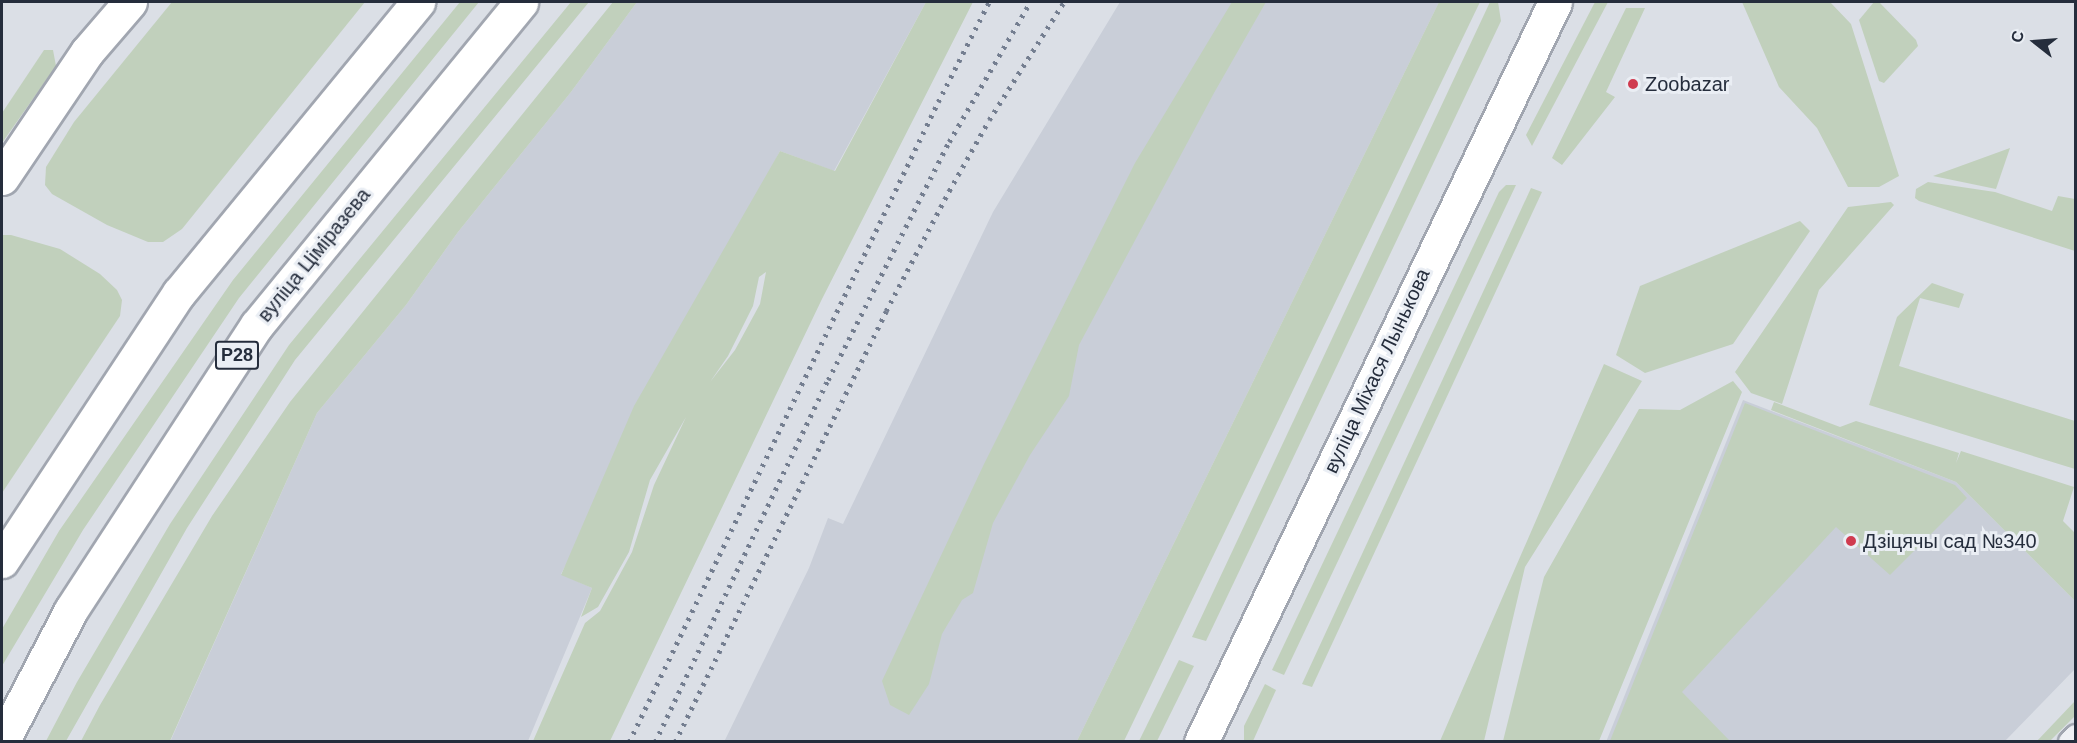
<!DOCTYPE html>
<meta charset="utf-8">
<style>
body{margin:0}
#map{position:relative;width:2077px;height:743px;overflow:hidden;background:#dbdfe6;font-family:Helvetica,sans-serif}
div>[style]{position:absolute}
.built>*{inset:0;background:#c9ced8}
.green>*{inset:0;background:#c1d0bc}
.roads{filter:drop-shadow(2px 0 #a1a6b0) drop-shadow(-2px 0 #a1a6b0) drop-shadow(0 2px #a1a6b0) drop-shadow(0 -2px #a1a6b0)}
.street>*{height:24px;margin:-12px;padding:0 12px;transform-origin:12px;border-radius:12px;background:#eef0f4}
.secondary>*{height:33px;margin:-16.5px;padding:0 16.5px;transform-origin:16.5px;border-radius:16.5px;background:#fff}
.primary>*{height:33px;margin:-16.5px;padding:0 16.5px;transform-origin:16.5px;border-radius:16.5px;background:#fff}
.rail>*{height:4.5px;margin-top:-2.25px;transform-origin:0;background:repeating-linear-gradient(90deg,#747e90 0 3px,transparent 0 9px)}
.dots>*{width:16px;height:16px;translate:-50% -50%;box-sizing:border-box;border:3px solid #eaeef4;border-radius:50%}
span{translate:-50% -50%;white-space:nowrap;text-align:center;line-height:1.15;-webkit-text-stroke:6px #eaeef4;paint-order:stroke}
.shield-label span{padding:2px 4px;background:#eaeef4;border:2px solid;border-radius:4px;-webkit-text-stroke-width:0}
.shield-label{font-size:18px;color:#252d3c;font-weight:700}
.poi-label{font-size:20px;color:#252d3c}
.left{translate:0 -50%;text-align:left}
.street-label{font-size:20px;color:#252d3c}
.frame{position:absolute;inset:0;border:3px solid #252d3c;pointer-events:none}
.north{position:absolute;left:2005px;top:12px;width:60px;height:60px;-webkit-text-stroke:4px #eaeef4;paint-order:stroke;rotate:287deg;font-size:16px;font-weight:700;line-height:24px;text-align:center;color:#252d3c}
.north::after{content:'';display:block;margin:auto;width:21px;height:27px;background:#252d3c;clip-path:polygon(50% 0,100% 100%,50% 72%,0 100%)}
</style>
<div id="map">
<div class="built">
<i style="clip-path:polygon(637px 2px,926px 2px,834px 171px,780px 151px,561px 574px,592px 588px,528px 741px,170px 742px,317px 413px,406px 305px,458px 232px,571px 92px)"></i>
<i style="clip-path:polygon(1120px 2px,1439px 2px,1077px 741px,724px 742px,809px 568px,828px 518px,843px 524px,993px 212px)"></i>
<i style="clip-path:polygon(1743px 400px,1956px 482px,2075px 601px,2075px 669px,2005px 741px,1606px 742px)"></i>
</div>
<div class="green">
<i style="clip-path:polygon(172px 2px,365px 2px,182px 229px,163px 242px,148px 242px,107px 225px,52px 194px,45px 185px,46px 167px,74px 122px)"></i>
<i style="clip-path:polygon(460px 2px,479px 2px,239px 298px,83px 530px,2px 666px,2px 629px,59px 531px,233px 280px)"></i>
<i style="clip-path:polygon(571px 2px,589px 2px,295px 360px,187px 528px,66px 741px,46px 741px,77px 682px,170px 524px,289px 345px)"></i>
<i style="clip-path:polygon(613px 2px,637px 2px,571px 92px,458px 232px,406px 305px,317px 413px,170px 741px,81px 741px,100px 705px,212px 516px,290px 402px)"></i>
<i style="clip-path:polygon(evenodd,926px 2px,973px 2px,822px 299px,610px 741px,533px 741px,585px 623px,600px 611px,632px 552px,654px 485px,686px 417px,650px 480px,629px 552px,598px 607px,581px 617px,592px 588px,561px 575px,634px 406px,780px 151px,835px 171px,926px 2px,766px 272px,760px 304px,735px 350px,710px 382px,728px 356px,753px 306px,759px 277px,766px 272px)"></i>
<i style="clip-path:polygon(1232px 2px,1266px 2px,1214px 93px,1079px 345px,1069px 396px,1030px 455px,993px 523px,973px 593px,962px 600px,942px 634px,929px 684px,909px 715px,890px 705px,882px 681px,984px 464px,1135px 163px)"></i>
<i style="clip-path:polygon(1439px 2px,1480px 2px,1124px 741px,1077px 741px)"></i>
<i style="clip-path:polygon(1490px 2px,1498px 2px,1501px 21px,1206px 641px,1192px 637px)"></i>
<i style="clip-path:polygon(1595px 2px,1608px 2px,1532px 146px,1526px 135px)"></i>
<i style="clip-path:polygon(1742px 2px,1830px 2px,1851px 24px,1899px 176px,1879px 187px,1848px 187px,1817px 128px,1779px 87px)"></i>
<i style="clip-path:polygon(1874px 2px,1879px 2px,1916px 40px,1918px 46px,1884px 83px,1879px 81px,1859px 20px)"></i>
<i style="clip-path:polygon(1626px 8px,1645px 8px,1606px 92px,1615px 97px,1562px 165px,1552px 158px)"></i>
<i style="clip-path:polygon(44px 50px,53px 50px,56px 66px,2px 143px,2px 113px)"></i>
<i style="clip-path:polygon(2010px 148px,1996px 189px,1933px 176px)"></i>
<i style="clip-path:polygon(1928px 182px,1995px 192px,2052px 211px,2058px 196px,2075px 199px,2075px 251px,1919px 201px,1915px 198px,1916px 189px)"></i>
<i style="clip-path:polygon(1506px 185px,1516px 185px,1284px 675px,1272px 670px,1499px 192px)"></i>
<i style="clip-path:polygon(1531px 188px,1542px 192px,1312px 687px,1302px 684px)"></i>
<i style="clip-path:polygon(1891px 202px,1894px 205px,1819px 290px,1782px 404px,1751px 393px,1735px 372px,1848px 207px)"></i>
<i style="clip-path:polygon(1800px 221px,1810px 231px,1733px 344px,1645px 373px,1616px 355px,1640px 286px)"></i>
<i style="clip-path:polygon(2px 235px,11px 235px,60px 249px,100px 274px,117px 290px,122px 300px,120px 316px,2px 493px)"></i>
<i style="clip-path:polygon(1932px 283px,1964px 294px,1959px 308px,1920px 298px,1899px 366px,2075px 421px,2075px 469px,1869px 405px,1897px 317px)"></i>
<i style="clip-path:polygon(1604px 364px,1642px 381px,1525px 567px,1484px 741px,1440px 741px)"></i>
<i style="clip-path:polygon(1733px 381px,1742px 392px,1599px 741px,1503px 741px,1544px 577px,1639px 409px,1680px 410px)"></i>
<i style="clip-path:polygon(1774px 402px,1840px 427px,1856px 421px,1959px 453px,1956px 463px,1961px 451px,2074px 487px,2063px 521px,2075px 533px,2075px 601px,1956px 482px,1771px 410px)"></i>
<i style="clip-path:polygon(1745px 403px,1955px 485px,1967px 498px,1890px 575px,1836px 527px,1682px 692px,1730px 741px,1610px 741px)"></i>
<i style="clip-path:polygon(1179px 660px,1194px 666px,1157px 741px,1139px 741px)"></i>
<i style="clip-path:polygon(1265px 684px,1276px 690px,1253px 741px,1244px 741px,1244px 726px)"></i>
<i style="clip-path:polygon(2075px 701px,2075px 716px,2050px 741px,2037px 741px)"></i>
</div>
<div class="roads">
<div class="street">
<i style="left:2071px;top:742px;width:7px;rotate:-45deg"></i>
</div>
<div class="secondary">
<i style="left:2px;top:178px;width:152px;rotate:-56deg"></i>
<i style="left:87px;top:52px;width:66px;rotate:-49.3deg"></i>
<i style="left:1201px;top:742px;width:820px;rotate:-64.43deg"></i>
</div>
<div class="primary">
<i style="left:2px;top:561px;width:321px;rotate:-56.6deg"></i>
<i style="left:179px;top:293px;width:377px;rotate:-50.6deg"></i>
<i style="left:2px;top:742px;width:149px;rotate:-62.4deg"></i>
<i style="left:71px;top:610px;width:340px;rotate:-56.9deg"></i>
<i style="left:257px;top:325px;width:417px;rotate:-50.7deg"></i>
</div>
</div>
<div class="rail">
<i style="left:629px;top:742px;width:711px;rotate:-64.23deg"></i>
<i style="left:938px;top:102px;width:112px;rotate:-63deg"></i>
<i style="left:655px;top:742px;width:401px;rotate:-64.5deg"></i>
<i style="left:828px;top:380px;width:267px;rotate:-63.1deg"></i>
<i style="left:949px;top:142px;width:162px;rotate:-59.9deg"></i>
<i style="left:675px;top:742px;width:480px;rotate:-63.9deg"></i>
<i style="left:886px;top:311px;width:136px;rotate:-62.3deg"></i>
<i style="left:949px;top:191px;width:81px;rotate:-60.6deg"></i>
<i style="left:989px;top:120px;width:140px;rotate:-57.6deg"></i>
</div>
<div class="dots">
<i style="left:1633px;top:84px;background:#d03b4f"></i>
<i style="left:1851px;top:541px;background:#d03b4f"></i>
</div>
<div class="shield-label">
<span style="left:237px;top:355px">Р28</span>
</div>
<div class="poi-label">
<span class="left" style="left:1645px;top:84px">Zoobazar</span>
<span class="left" style="left:1863px;top:541px">Дзіцячы сад №340</span>
</div>
<div class="street-label">
<span style="left:314px;top:255px;rotate:-51deg">вуліца Ціміразева</span>
<span style="left:1377px;top:371px;rotate:-65deg">вуліца Міхася Лынькова</span>
</div>
<div class="frame"></div>
<div class="north">С</div>
</div>
